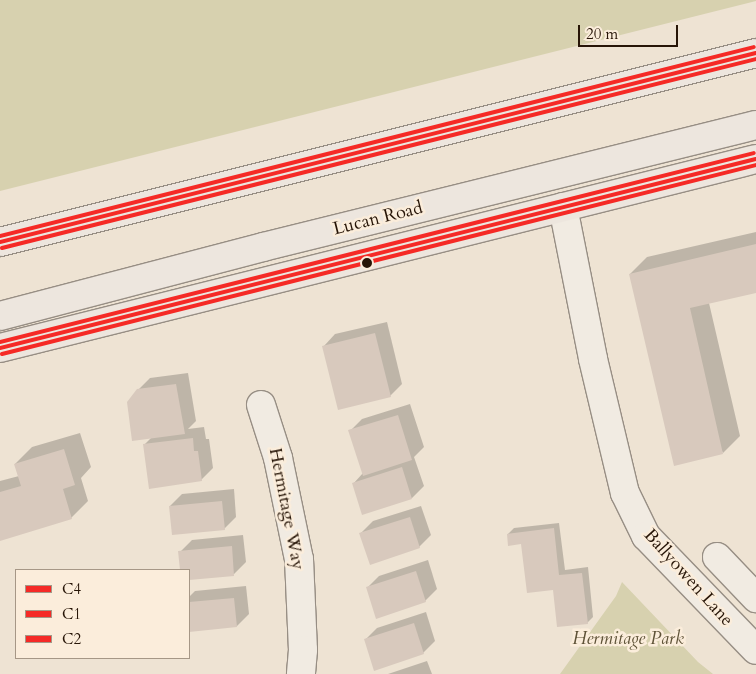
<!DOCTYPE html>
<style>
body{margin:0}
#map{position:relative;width:756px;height:674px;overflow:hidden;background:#eee3d3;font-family:Cardo,serif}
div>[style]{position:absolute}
.green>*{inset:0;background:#d7d1af}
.shadow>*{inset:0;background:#0003}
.building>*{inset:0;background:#d8c9bd}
.roads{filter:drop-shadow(1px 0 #978e84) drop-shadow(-1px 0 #978e84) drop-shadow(0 1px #978e84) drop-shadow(0 -1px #978e84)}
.minor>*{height:28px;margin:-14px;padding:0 14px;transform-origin:14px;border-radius:14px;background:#f1ebe2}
.trunk>*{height:28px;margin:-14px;padding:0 14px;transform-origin:14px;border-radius:14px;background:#ede6de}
.bus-1>*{height:4px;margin:-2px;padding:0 2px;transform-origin:2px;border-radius:2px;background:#f52a26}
.bus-2>*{height:4px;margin:-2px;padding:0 2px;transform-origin:2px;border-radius:2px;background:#f52a26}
.bus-3>*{height:4px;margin:-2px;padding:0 2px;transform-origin:2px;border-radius:2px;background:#f52a26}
.dots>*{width:14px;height:14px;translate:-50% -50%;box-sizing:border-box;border:2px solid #fbeddb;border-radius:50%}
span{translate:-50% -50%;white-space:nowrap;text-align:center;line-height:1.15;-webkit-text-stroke:5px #fbeddb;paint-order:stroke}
.street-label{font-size:18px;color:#271507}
.park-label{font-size:18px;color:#5e5237;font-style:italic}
.legend{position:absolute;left:15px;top:569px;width:175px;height:90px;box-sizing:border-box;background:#fbeddb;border:1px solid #a69786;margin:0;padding:6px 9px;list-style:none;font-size:15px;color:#271507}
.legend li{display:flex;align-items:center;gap:10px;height:25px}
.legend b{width:25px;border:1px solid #a69786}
.scale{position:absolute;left:578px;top:25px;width:100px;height:22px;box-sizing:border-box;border:2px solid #271507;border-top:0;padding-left:6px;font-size:15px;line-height:18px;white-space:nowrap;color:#271507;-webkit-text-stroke:4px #fbeddb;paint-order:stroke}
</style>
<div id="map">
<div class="green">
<i style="clip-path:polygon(0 0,756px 0,756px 1px,0 191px)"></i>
<i style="clip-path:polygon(622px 582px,698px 662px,713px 674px,560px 674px,616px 596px)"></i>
</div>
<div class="shadow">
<i style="clip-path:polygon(756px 232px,756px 291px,709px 303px,740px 436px,723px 453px,630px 274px,647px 257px)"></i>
<i style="clip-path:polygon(387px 322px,402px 384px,390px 396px,324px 346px,335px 334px)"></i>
<i style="clip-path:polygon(188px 373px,196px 421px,188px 429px,204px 427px,206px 439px,209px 439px,213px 468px,201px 480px,144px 445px,152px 437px,138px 390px,150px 378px)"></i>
<i style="clip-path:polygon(410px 404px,424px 447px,414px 457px,424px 486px,412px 498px,353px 484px,363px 473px,350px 431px,362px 419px)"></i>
<i style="clip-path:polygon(80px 433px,91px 467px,81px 478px,88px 501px,71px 518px,0 540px,0 481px,19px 476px,15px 464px,32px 447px)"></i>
<i style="clip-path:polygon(234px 489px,236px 517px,224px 529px,170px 506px,182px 494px)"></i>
<i style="clip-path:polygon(421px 506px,431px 535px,419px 547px,361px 533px,373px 521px)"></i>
<i style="clip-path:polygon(559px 523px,565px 570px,588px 567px,593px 617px,587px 623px,554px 588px,523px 543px,508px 534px,514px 528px)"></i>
<i style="clip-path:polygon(243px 535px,246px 562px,234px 574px,189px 579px,189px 570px,182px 570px,180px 552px,192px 540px)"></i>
<i style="clip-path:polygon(428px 560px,437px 589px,425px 601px,367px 588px,379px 576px)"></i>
<i style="clip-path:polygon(246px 586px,249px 614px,237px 626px,189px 631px,189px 597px,195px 591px)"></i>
<i style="clip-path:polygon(426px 612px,435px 641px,423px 653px,365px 640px,377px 628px)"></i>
<i style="clip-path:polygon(427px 661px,432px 674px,388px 674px)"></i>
</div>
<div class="building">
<i style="clip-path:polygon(756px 244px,756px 293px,690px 308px,723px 454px,674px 466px,629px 274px)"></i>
<i style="clip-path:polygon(375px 333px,391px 397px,338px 410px,322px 346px)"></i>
<i style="clip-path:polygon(176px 384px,185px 434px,132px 441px,127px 402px,137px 389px)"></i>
<i style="clip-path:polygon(398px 415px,412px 460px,363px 476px,348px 430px)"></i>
<i style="clip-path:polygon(193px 438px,194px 451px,198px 451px,202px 481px,149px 489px,143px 444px)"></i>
<i style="clip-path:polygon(64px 449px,75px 485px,63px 489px,72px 519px,0 541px,0 492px,21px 486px,14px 464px)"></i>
<i style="clip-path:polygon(402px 467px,412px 499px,362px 515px,352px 483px)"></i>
<i style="clip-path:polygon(222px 501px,225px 530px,172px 535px,169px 506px)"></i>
<i style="clip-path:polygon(410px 517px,420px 548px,370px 565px,359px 533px)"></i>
<i style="clip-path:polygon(554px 528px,559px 575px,582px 573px,588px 624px,557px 627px,553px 590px,527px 593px,521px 544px,508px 546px,507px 534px)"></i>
<i style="clip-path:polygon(232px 546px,234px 576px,189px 580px,189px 570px,180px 570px,178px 551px)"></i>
<i style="clip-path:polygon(416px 571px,426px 602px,376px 619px,366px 587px)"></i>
<i style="clip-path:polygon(234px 598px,237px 627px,189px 632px,189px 602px)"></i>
<i style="clip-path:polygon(414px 623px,424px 654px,374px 671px,364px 639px)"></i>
</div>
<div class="roads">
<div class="minor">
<i style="left:563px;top:207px;width:155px;rotate:78.8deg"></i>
<i style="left:593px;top:359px;width:138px;rotate:76.6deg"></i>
<i style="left:625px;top:493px;width:48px;rotate:64deg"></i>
<i style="left:646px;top:536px;width:158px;rotate:46deg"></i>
<i style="left:261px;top:405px;width:56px;rotate:72.2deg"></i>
<i style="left:278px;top:458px;width:103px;rotate:78.3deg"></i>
<i style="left:299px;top:559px;width:91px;rotate:87.5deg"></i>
<i style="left:303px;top:650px;width:24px;rotate:95deg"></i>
<i style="left:717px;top:557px;width:57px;rotate:46.4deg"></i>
</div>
<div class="trunk">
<i style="left:0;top:242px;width:779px;rotate:-14.04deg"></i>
<i style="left:0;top:316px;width:272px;rotate:-14.7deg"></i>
<i style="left:263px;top:247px;width:508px;rotate:-13.9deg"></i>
<i style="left:0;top:348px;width:779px;rotate:-14.04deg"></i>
</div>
</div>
<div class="bus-1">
<i style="left:0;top:242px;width:779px;rotate:-14.04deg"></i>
<i style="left:0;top:348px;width:779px;rotate:-14.04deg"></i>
</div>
<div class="bus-2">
<i style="left:2px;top:248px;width:777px;rotate:-14.07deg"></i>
<i style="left:2px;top:354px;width:777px;rotate:-14.07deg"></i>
</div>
<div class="bus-3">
<i style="left:0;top:236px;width:777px;rotate:-14.07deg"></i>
<i style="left:0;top:342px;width:777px;rotate:-14.07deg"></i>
</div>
<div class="dots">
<i style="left:367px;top:263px;background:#271507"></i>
</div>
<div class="street-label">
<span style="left:378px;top:219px;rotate:-14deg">Lucan Road</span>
<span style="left:286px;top:509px;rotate:79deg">Hermitage Way</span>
<span style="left:688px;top:578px;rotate:48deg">Ballyowen Lane</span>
</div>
<div class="park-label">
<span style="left:628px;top:639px">Hermitage Park</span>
</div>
<ul class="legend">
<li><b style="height:6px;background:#f52a26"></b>C4</li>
<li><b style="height:6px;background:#f52a26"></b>C1</li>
<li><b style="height:6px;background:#f52a26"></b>C2</li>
</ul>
<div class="scale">20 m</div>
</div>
